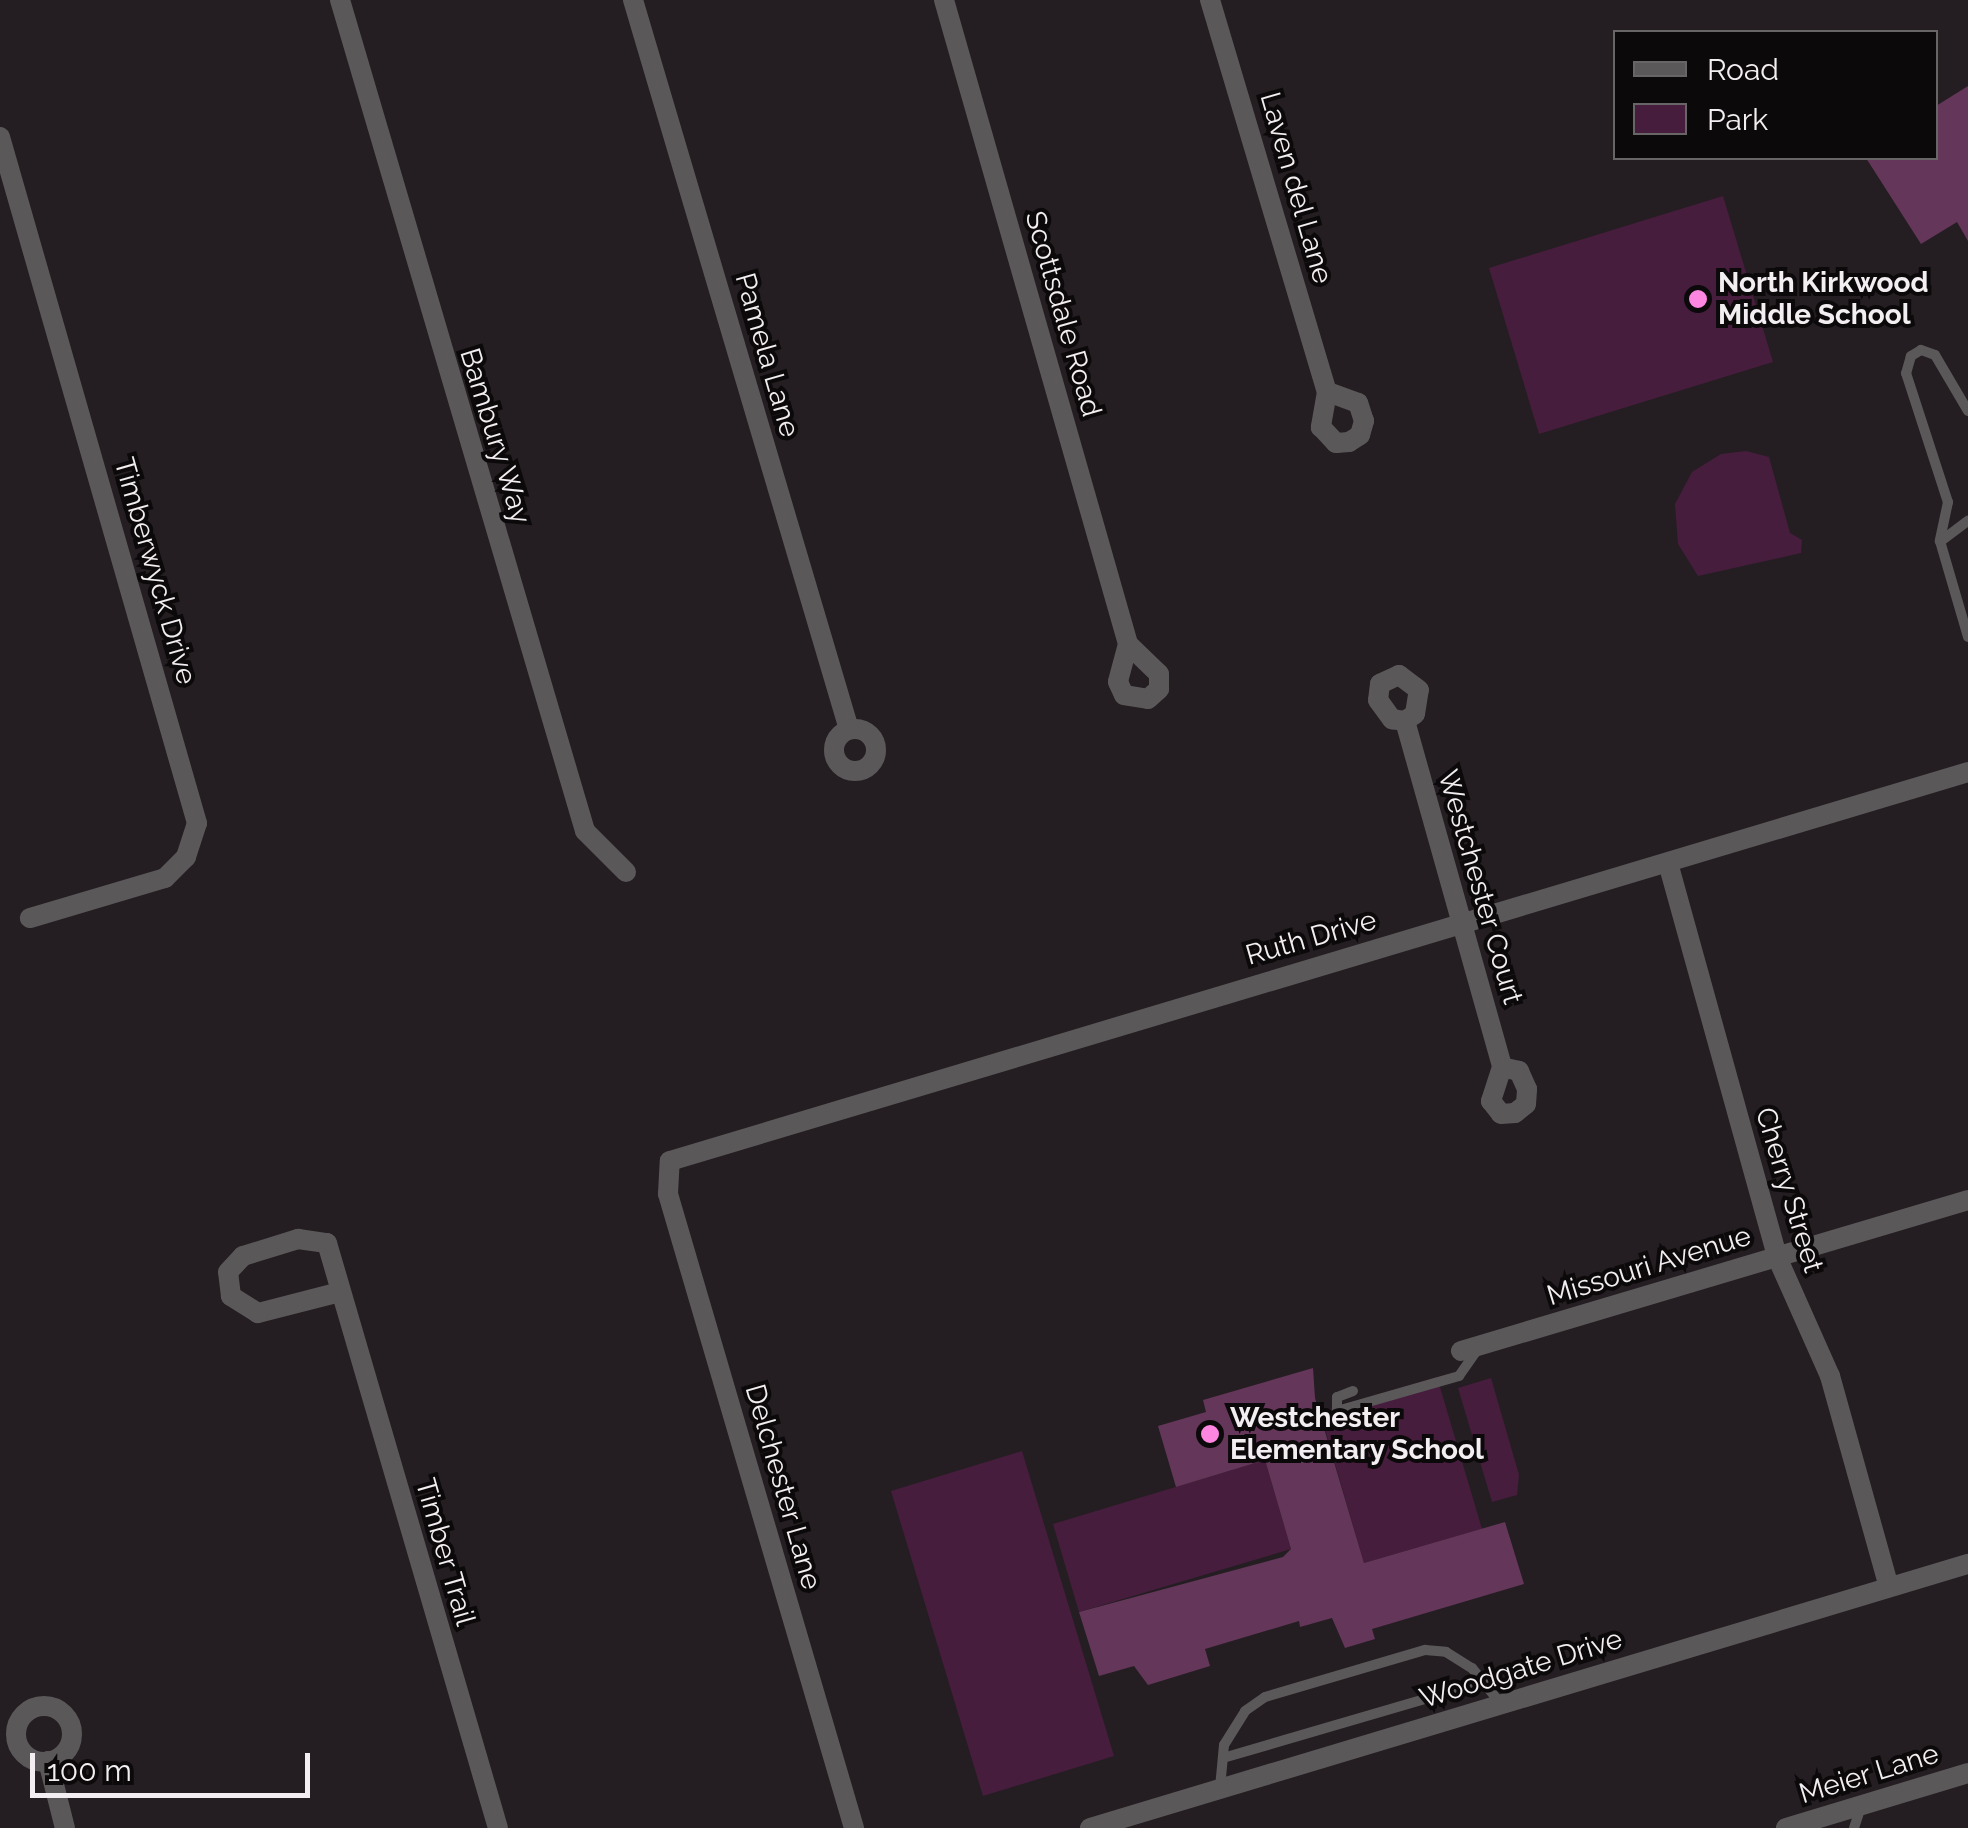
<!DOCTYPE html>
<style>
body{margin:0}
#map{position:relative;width:1968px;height:1828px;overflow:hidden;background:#241e22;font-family:Raleway,sans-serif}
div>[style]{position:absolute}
.green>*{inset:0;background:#471d3d}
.building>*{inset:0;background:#643659}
.lane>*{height:10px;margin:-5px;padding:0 5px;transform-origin:5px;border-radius:5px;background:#5b585a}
.street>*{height:20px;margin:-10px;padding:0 10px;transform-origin:10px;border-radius:10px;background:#5b585a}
.street>.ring{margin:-10px;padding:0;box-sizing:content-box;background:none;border:20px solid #5b585a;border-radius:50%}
.dots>*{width:28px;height:28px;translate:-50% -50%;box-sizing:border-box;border:5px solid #0c090b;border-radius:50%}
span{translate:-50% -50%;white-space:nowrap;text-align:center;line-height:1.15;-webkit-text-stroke:8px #0c090b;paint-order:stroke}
.street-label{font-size:28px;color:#f2eef1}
.poi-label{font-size:28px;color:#f2eef1;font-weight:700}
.left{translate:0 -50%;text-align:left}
.legend{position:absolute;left:1613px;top:30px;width:325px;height:130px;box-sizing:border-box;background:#0c090b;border:2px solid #686567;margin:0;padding:12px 18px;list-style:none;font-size:30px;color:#f2eef1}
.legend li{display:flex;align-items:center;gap:20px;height:50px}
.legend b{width:50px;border:2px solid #686567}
.scale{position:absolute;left:30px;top:1753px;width:280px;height:45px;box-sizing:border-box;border:5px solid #f2eef1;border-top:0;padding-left:12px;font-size:30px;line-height:35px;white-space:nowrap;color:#f2eef1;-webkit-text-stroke:8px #0c090b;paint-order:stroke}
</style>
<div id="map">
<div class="green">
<i style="clip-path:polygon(1723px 196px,1773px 362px,1539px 434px,1489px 268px)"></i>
<i style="clip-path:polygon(1746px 451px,1769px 457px,1790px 533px,1802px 540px,1801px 553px,1698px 576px,1678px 544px,1675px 504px,1692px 472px,1721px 454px)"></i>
<i style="clip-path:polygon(1437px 1377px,1482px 1529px,1364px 1563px,1320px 1412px)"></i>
<i style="clip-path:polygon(1491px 1378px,1519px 1475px,1517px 1495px,1492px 1502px,1458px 1388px)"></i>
<i style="clip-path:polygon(1022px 1451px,1114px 1756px,983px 1796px,891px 1491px)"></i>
<i style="clip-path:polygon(1265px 1460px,1291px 1549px,1079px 1612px,1053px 1524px)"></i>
</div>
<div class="building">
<i style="clip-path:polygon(1968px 86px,1968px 241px,1957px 222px,1921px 244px,1866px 158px,1936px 158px,1936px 106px)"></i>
<i style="clip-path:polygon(1313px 1368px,1315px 1398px,1364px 1563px,1505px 1522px,1524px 1584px,1372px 1629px,1375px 1639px,1345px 1648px,1332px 1618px,1300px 1627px,1299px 1621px,1205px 1649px,1210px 1666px,1148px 1685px,1134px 1666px,1099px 1676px,1079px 1612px,1283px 1557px,1291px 1549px,1265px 1460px,1176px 1487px,1158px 1426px,1206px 1412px,1203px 1400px)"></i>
</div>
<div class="lane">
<i style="left:1968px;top:411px;width:65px;rotate:-120.5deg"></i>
<i style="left:1935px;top:355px;width:15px;rotate:-160deg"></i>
<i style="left:1921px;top:350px;width:12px;rotate:149deg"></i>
<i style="left:1911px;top:356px;width:18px;rotate:106deg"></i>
<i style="left:1906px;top:373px;width:136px;rotate:72deg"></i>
<i style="left:1948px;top:502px;width:40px;rotate:102deg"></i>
<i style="left:1940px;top:541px;width:100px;rotate:73.7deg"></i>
<i style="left:1941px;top:541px;width:34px;rotate:-37deg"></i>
<i style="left:1353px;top:1391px;width:17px;rotate:159deg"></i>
<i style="left:1337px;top:1397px;width:14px;rotate:90deg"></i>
<i style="left:1337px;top:1411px;width:127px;rotate:-16deg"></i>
<i style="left:1459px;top:1376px;width:37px;rotate:-55deg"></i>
<i style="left:1223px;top:1758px;width:271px;rotate:-16.3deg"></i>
<i style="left:1220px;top:1788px;width:43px;rotate:-84.7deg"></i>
<i style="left:1224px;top:1745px;width:40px;rotate:-58deg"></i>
<i style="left:1245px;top:1711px;width:24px;rotate:-35deg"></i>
<i style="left:1265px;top:1697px;width:167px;rotate:-16.4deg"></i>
<i style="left:1425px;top:1650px;width:21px;rotate:5deg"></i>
<i style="left:1446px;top:1652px;width:31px;rotate:32deg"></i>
<i style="left:1472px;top:1668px;width:46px;rotate:51.1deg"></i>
<i style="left:1854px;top:1828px;width:23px;rotate:-72deg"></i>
</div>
<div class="street">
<i style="left:340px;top:0;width:866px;rotate:73.57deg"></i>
<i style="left:585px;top:831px;width:58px;rotate:45deg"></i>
<i style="left:633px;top:0;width:757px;rotate:73.5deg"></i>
<i style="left:944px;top:0;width:670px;rotate:74.05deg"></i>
<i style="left:1128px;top:644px;width:39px;rotate:105deg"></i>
<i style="left:1118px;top:682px;width:14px;rotate:65deg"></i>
<i style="left:1124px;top:695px;width:24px;rotate:9deg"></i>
<i style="left:1148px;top:699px;width:15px;rotate:-42deg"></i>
<i style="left:1159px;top:689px;width:15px;rotate:-90deg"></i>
<i style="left:1159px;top:674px;width:43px;rotate:-135.9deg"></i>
<i style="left:1210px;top:0;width:409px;rotate:73.4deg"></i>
<i style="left:1327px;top:392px;width:36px;rotate:100deg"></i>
<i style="left:1321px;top:427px;width:22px;rotate:47deg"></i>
<i style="left:1336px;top:443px;width:13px;rotate:-4deg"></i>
<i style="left:1349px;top:442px;width:13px;rotate:-32deg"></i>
<i style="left:1360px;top:435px;width:15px;rotate:-74deg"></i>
<i style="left:1364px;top:421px;width:19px;rotate:-108deg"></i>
<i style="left:1358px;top:403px;width:33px;rotate:-160deg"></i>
<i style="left:0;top:137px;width:714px;rotate:73.98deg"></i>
<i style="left:197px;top:823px;width:36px;rotate:108deg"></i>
<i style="left:186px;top:857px;width:30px;rotate:135deg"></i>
<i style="left:165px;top:878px;width:141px;rotate:163.5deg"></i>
<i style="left:1405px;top:721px;width:12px;rotate:-35deg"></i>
<i style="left:1415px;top:714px;width:24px;rotate:-81deg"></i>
<i style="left:1419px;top:690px;width:25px;rotate:-143deg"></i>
<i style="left:1399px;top:675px;width:21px;rotate:155deg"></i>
<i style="left:1380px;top:684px;width:16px;rotate:97deg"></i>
<i style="left:1378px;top:700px;width:24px;rotate:54deg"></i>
<i style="left:1392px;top:719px;width:13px;rotate:9deg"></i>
<i style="left:1405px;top:721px;width:359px;rotate:74.3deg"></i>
<i style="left:1502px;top:1067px;width:36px;rotate:108deg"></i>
<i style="left:1491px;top:1101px;width:16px;rotate:52deg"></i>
<i style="left:1501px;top:1114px;width:14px;rotate:-4deg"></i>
<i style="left:1515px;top:1113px;width:14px;rotate:-39deg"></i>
<i style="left:1526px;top:1104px;width:15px;rotate:-86deg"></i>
<i style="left:1527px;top:1089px;width:20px;rotate:-114deg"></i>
<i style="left:1519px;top:1071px;width:17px;rotate:-167deg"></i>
<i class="ring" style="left:834px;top:729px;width:22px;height:22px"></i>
<i style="left:1668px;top:863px;width:409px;rotate:74.5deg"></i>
<i style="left:1777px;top:1257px;width:130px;rotate:66deg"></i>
<i style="left:1830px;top:1376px;width:219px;rotate:74.4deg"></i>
<i style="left:340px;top:1292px;width:85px;rotate:165.6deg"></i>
<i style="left:258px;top:1313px;width:32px;rotate:-148deg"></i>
<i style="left:231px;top:1296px;width:24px;rotate:-97deg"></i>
<i style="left:228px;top:1272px;width:22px;rotate:-47deg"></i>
<i style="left:243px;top:1256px;width:58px;rotate:-17.2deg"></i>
<i style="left:298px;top:1239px;width:29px;rotate:8deg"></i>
<i style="left:327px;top:1243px;width:609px;rotate:73.71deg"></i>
<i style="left:1461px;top:1351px;width:529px;rotate:-16.59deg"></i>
<i class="ring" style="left:16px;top:1706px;width:36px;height:36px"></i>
<i style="left:48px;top:1761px;width:69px;rotate:75.8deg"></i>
<i style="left:854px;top:1828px;width:661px;rotate:-106.35deg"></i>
<i style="left:668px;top:1194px;width:33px;rotate:-87deg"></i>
<i style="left:670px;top:1161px;width:1355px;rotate:-16.68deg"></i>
<i style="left:1090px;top:1828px;width:917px;rotate:-16.74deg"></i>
<i style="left:1786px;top:1828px;width:190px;rotate:-16.8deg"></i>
</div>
<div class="dots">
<i style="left:1698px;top:299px;background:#fe86e1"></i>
<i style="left:1210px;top:1434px;background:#fe86e1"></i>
</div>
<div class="street-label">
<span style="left:1296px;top:188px;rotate:74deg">Laven del Lane</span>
<span style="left:1063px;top:314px;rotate:74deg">Scottsdale Road</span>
<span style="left:767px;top:355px;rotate:74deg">Pamela Lane</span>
<span style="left:495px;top:436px;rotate:73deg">Bambury Way</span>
<span style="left:155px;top:571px;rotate:74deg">Timberwyck Drive</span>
<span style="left:1480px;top:887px;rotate:74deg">Westchester Court</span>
<span style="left:1311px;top:938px;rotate:-16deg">Ruth Drive</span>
<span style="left:1789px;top:1190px;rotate:73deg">Cherry Street</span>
<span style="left:1649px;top:1266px;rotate:-17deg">Missouri Avenue</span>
<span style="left:783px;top:1487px;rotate:74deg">Delchester Lane</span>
<span style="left:445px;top:1552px;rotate:74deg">Timber Trail</span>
<span style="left:1521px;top:1669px;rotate:-17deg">Woodgate Drive</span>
<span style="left:1869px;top:1774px;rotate:-17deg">Meier Lane</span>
</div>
<div class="poi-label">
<span class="left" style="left:1718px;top:299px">North Kirkwood<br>Middle School</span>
<span class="left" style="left:1230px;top:1434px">Westchester<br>Elementary School</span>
</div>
<ul class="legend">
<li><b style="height:12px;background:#5b585a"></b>Road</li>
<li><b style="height:28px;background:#471d3d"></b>Park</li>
</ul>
<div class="scale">100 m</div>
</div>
